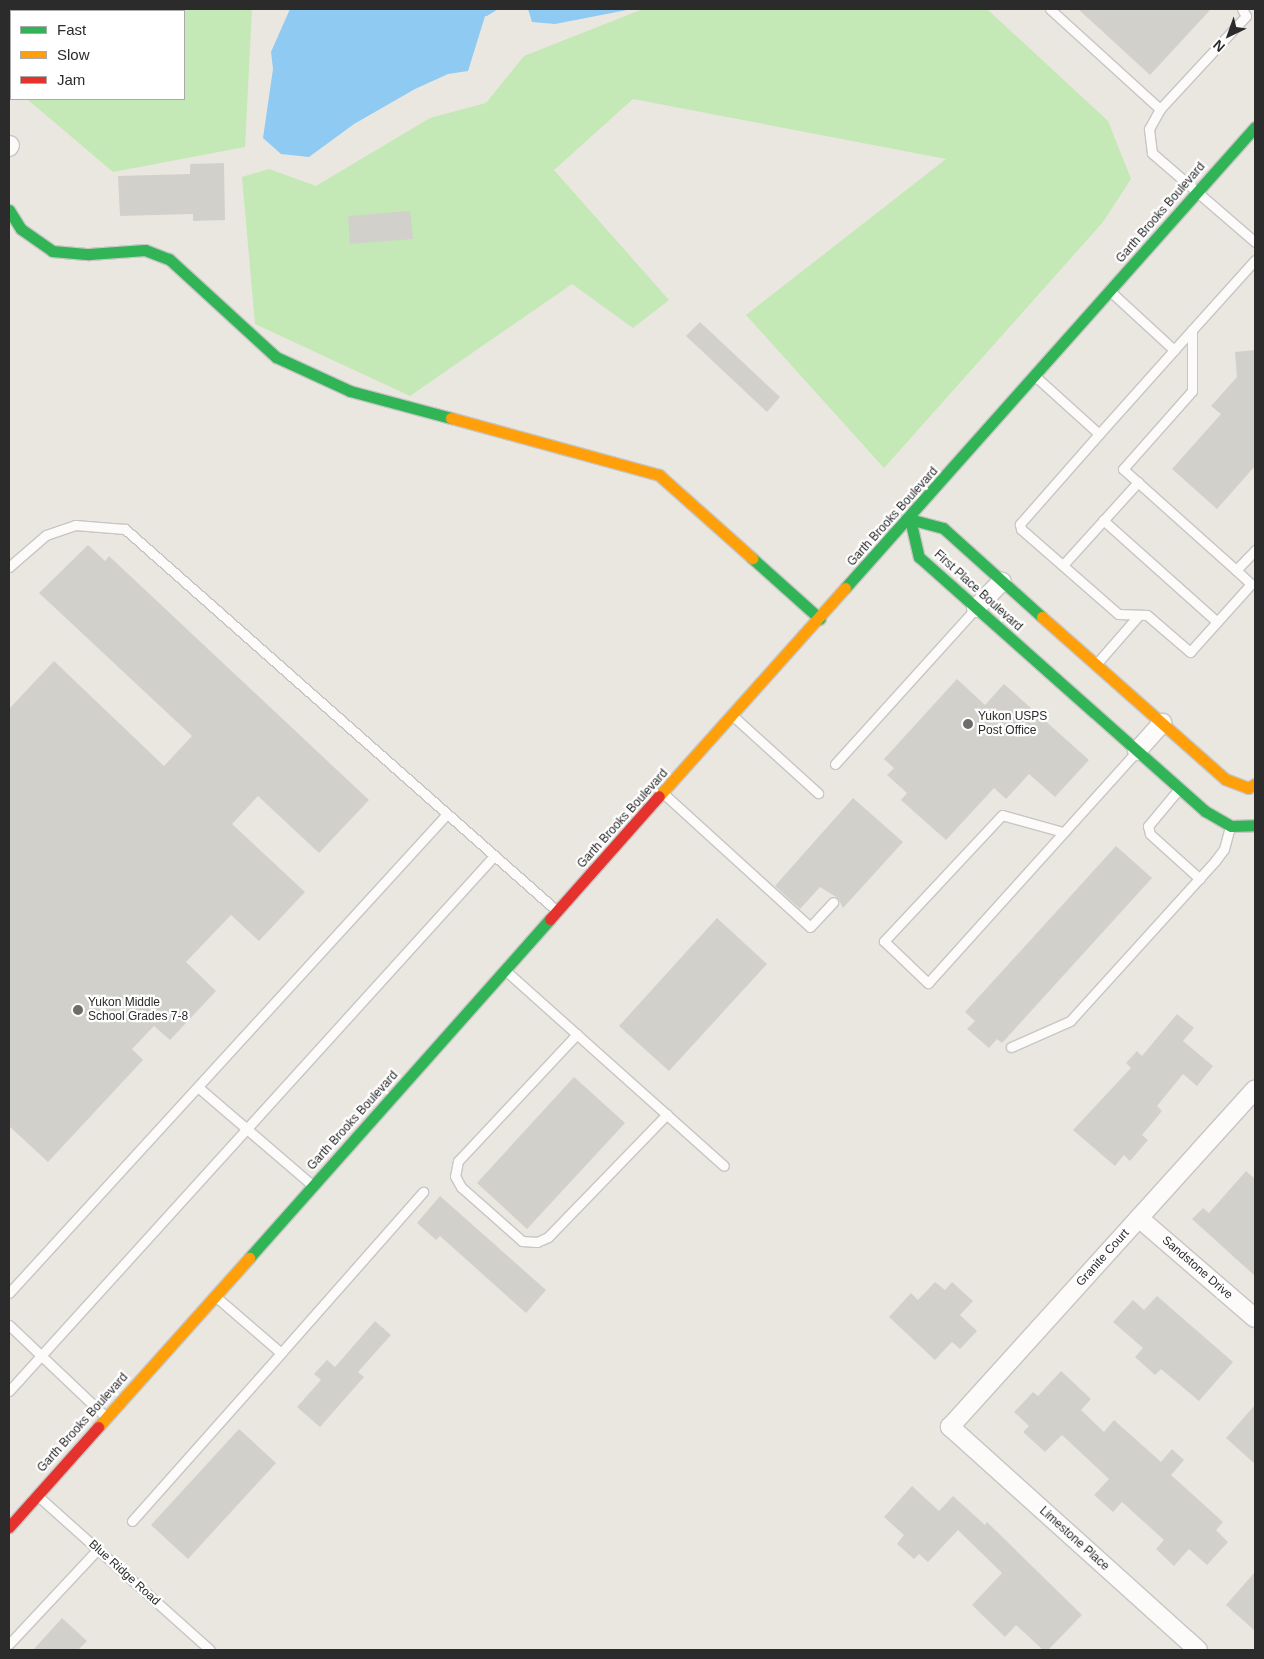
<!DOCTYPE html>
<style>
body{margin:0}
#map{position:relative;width:1264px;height:1659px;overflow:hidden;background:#eae7e0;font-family:Helvetica,sans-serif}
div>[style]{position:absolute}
.green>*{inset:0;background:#c4e8b6}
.water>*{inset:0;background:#8ecaf2}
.stream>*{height:6px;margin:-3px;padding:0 3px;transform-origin:3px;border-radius:3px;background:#8ecaf2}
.building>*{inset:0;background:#d2d0cb}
.roads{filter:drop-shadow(1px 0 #c7c6c6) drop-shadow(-1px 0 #c7c6c6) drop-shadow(0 1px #c7c6c6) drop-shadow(0 -1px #c7c6c6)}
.lane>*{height:9px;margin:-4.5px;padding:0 4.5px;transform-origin:4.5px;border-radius:4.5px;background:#fcfbfa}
.street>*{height:18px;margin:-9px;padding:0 9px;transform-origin:9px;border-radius:9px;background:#fcfbfa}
.fast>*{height:11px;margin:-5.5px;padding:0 5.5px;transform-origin:5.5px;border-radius:5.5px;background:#30b455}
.slow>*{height:11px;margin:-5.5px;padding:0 5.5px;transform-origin:5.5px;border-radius:5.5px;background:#ff9f0a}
.jam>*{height:11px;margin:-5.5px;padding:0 5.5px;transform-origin:5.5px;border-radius:5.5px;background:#e5322d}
.dots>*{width:14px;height:14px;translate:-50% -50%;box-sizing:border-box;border:2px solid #fff;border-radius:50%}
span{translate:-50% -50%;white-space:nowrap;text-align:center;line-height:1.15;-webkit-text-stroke:4.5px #fff;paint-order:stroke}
.street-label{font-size:12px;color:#2b2b2b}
.poi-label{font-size:12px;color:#2b2b2b}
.left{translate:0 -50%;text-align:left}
.frame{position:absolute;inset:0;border:10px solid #2b2b2b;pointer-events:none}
.legend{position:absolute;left:10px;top:10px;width:175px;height:90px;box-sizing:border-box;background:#fff;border:1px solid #aaa;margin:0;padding:6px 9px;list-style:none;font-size:15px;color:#2b2b2b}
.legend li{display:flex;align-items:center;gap:10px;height:25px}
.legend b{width:25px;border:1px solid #aaa}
.north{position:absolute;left:1204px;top:10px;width:50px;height:50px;-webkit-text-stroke:4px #fff;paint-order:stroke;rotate:222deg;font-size:14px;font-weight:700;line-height:20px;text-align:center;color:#2b2b2b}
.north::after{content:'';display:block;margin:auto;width:18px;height:22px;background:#2b2b2b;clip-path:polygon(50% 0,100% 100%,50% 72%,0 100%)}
</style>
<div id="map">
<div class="green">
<i style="clip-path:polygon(9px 9px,252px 9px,245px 147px,113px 172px,27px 99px,184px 99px,184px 11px,11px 11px,11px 87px)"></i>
<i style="clip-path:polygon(643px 9px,987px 9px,1108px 121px,1131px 179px,1103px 222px,884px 468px,746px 315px,946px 159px,633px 99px,554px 170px,669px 300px,633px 328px,572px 284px,410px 396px,255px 324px,242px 177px,269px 169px,316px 186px,430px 118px,486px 103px,524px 56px)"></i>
</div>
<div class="water">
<i style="clip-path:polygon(290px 9px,485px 9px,486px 13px,468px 71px,448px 74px,415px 89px,354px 124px,309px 157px,281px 154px,263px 138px,273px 69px,271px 52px)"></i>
<i style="clip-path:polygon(528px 9px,632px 9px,555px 24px,532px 22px)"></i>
</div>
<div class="stream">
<i style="left:480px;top:9px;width:7px;rotate:34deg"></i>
<i style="left:486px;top:13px;width:8px;rotate:-30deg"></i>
</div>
<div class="building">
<i style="clip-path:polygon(1078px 9px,1211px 9px,1150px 75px)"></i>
<i style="clip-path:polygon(224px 163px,225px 220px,193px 221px,193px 214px,120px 216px,118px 176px,190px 174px,190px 164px)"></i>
<i style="clip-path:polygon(410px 211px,413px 239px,350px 244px,348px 216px)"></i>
<i style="clip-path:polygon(700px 322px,780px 397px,767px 412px,686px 336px)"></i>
<i style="clip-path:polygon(1255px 350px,1255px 466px,1217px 509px,1172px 469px,1221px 414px,1211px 406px,1237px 377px,1235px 352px)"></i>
<i style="clip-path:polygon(88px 545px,105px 561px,109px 556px,369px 800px,319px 853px,258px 796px,232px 824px,305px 892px,259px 941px,231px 915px,186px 962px,216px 991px,170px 1040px,154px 1026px,132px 1049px,143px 1060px,48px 1162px,9px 1126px,9px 709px,54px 661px,164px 766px,192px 736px,39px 593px)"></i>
<i style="clip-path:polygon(957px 679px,985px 705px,1004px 684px,1089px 760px,1055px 797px,1029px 774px,1006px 799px,994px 788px,946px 840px,901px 800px,907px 793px,887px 775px,894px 768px,884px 759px)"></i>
<i style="clip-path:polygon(853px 798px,903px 842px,843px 908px,838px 898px,820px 887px,800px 909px,775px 886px)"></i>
<i style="clip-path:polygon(1116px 846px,1152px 878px,1002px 1043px,997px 1039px,989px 1048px,967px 1029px,975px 1021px,965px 1012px)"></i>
<i style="clip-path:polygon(717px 918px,767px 964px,669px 1071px,619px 1026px)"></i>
<i style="clip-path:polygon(1177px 1014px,1194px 1028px,1183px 1041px,1213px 1066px,1197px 1086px,1183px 1074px,1157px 1106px,1162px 1111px,1142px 1135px,1148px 1140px,1130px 1161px,1124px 1155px,1115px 1166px,1073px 1130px,1131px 1068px,1126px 1063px,1137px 1051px,1142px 1056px)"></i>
<i style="clip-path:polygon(574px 1077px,625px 1123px,527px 1229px,477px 1183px)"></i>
<i style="clip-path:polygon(1246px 1171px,1255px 1179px,1255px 1276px,1192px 1219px,1203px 1208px,1209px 1213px)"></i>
<i style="clip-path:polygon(440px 1196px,546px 1290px,526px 1313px,440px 1236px,436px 1240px,417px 1223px)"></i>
<i style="clip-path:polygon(935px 1282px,945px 1290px,952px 1282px,973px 1301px,960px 1315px,977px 1331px,960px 1349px,952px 1342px,935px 1360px,889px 1317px,911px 1293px,918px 1300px)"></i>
<i style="clip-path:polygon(1157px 1296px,1233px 1362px,1199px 1401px,1161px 1369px,1155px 1375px,1135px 1357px,1143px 1348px,1113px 1322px,1133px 1300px,1144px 1310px)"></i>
<i style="clip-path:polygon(375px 1321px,391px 1335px,358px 1372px,364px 1377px,320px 1427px,297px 1407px,321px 1380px,314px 1374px,327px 1360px,335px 1367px)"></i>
<i style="clip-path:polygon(1061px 1371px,1091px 1399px,1081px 1410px,1104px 1432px,1114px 1420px,1161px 1462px,1172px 1449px,1184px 1460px,1171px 1475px,1223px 1522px,1216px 1530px,1228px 1542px,1207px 1565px,1189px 1549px,1174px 1566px,1156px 1549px,1164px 1540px,1122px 1502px,1113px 1512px,1094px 1495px,1109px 1479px,1062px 1435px,1045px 1452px,1023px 1432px,1029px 1426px,1014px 1412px,1033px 1392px,1038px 1396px)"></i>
<i style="clip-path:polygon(1255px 1405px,1255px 1464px,1226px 1438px)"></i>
<i style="clip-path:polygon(239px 1429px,276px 1463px,188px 1559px,151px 1525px)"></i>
<i style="clip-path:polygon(912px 1486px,939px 1511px,953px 1496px,985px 1525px,987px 1522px,1082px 1615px,1048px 1650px,1043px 1650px,1016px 1625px,1005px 1637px,972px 1605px,1002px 1573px,958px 1530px,928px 1562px,919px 1554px,914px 1559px,897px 1544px,904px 1535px,884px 1517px)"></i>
<i style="clip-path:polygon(1255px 1572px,1255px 1631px,1226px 1605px)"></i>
<i style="clip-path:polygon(62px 1618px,87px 1641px,78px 1650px,33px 1650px)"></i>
</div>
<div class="roads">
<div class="lane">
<i style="left:1050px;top:9px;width:149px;rotate:42.3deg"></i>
<i style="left:1242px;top:9px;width:8px;rotate:60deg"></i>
<i style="left:1246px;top:16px;width:127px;rotate:132.8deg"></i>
<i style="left:1160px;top:109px;width:23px;rotate:119deg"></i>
<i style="left:1149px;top:129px;width:24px;rotate:83deg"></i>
<i style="left:1152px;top:153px;width:136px;rotate:40.8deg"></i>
<i style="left:1111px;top:292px;width:86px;rotate:42.6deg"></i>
<i style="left:1174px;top:350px;width:121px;rotate:-48deg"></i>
<i style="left:1192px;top:330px;width:61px;rotate:90deg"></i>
<i style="left:1192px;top:391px;width:104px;rotate:131.5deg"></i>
<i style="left:1123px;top:469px;width:152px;rotate:41.8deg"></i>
<i style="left:1236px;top:570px;width:28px;rotate:-46deg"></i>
<i style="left:1036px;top:377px;width:85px;rotate:42.1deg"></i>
<i style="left:1099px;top:434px;width:120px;rotate:131.3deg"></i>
<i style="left:1020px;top:524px;width:5px;rotate:79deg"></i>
<i style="left:1021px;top:529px;width:129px;rotate:41.2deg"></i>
<i style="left:1118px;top:614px;width:29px;rotate:2deg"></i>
<i style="left:1147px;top:615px;width:57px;rotate:40.7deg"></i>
<i style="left:1190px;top:652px;width:91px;rotate:-48.1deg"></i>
<i style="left:1251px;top:584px;width:21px;rotate:-137deg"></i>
<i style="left:1099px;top:434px;width:113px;rotate:-48.2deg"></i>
<i style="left:1103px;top:520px;width:153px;rotate:41.8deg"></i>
<i style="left:1063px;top:565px;width:112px;rotate:-47.9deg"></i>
<i style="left:9px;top:567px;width:49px;rotate:-40.9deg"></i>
<i style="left:46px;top:535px;width:31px;rotate:-19deg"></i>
<i style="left:75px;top:525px;width:50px;rotate:4.6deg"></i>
<i style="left:125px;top:529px;width:575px;rotate:41.48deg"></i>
<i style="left:1098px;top:662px;width:62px;rotate:-48.9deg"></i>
<i style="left:733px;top:716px;width:115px;rotate:42.2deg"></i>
<i style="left:835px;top:764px;width:210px;rotate:-47.9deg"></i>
<i style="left:1178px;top:790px;width:47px;rotate:129.8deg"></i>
<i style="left:1148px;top:826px;width:8px;rotate:76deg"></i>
<i style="left:1150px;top:834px;width:67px;rotate:42deg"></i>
<i style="left:664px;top:794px;width:197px;rotate:42.3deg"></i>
<i style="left:810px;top:927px;width:34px;rotate:-47deg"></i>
<i style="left:1063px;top:832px;width:63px;rotate:-164.4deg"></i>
<i style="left:1002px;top:815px;width:173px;rotate:133.1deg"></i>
<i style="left:884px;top:941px;width:61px;rotate:43.7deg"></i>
<i style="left:928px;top:983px;width:312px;rotate:-48deg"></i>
<i style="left:506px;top:971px;width:292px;rotate:41.8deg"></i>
<i style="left:577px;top:1034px;width:174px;rotate:133.1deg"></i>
<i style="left:458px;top:1161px;width:15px;rotate:101deg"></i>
<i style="left:455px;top:1176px;width:13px;rotate:61deg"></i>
<i style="left:461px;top:1187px;width:81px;rotate:41.5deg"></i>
<i style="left:522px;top:1241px;width:15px;rotate:4deg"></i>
<i style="left:537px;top:1242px;width:12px;rotate:-24deg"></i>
<i style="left:548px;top:1237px;width:171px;rotate:-45.9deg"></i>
<i style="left:1011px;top:1047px;width:64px;rotate:-23.8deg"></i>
<i style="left:1070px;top:1021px;width:216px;rotate:-47.8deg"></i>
<i style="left:1215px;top:861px;width:15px;rotate:-53deg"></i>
<i style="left:1224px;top:849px;width:24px;rotate:-75deg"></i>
<i style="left:199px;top:1088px;width:148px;rotate:40.6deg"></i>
<i style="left:9px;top:1293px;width:649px;rotate:-47.56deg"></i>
<i style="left:9px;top:1325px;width:132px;rotate:43.5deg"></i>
<i style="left:281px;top:1353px;width:215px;rotate:-48.6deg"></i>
<i style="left:9px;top:1391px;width:722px;rotate:-47.81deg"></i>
<i style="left:39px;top:1497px;width:229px;rotate:41.8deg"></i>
<i style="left:132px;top:1521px;width:225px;rotate:-48.4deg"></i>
<i style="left:281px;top:1353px;width:87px;rotate:-139.2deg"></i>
<i style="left:9px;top:1644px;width:130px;rotate:-46.9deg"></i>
</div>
<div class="street">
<i style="left:9px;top:147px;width:2px;rotate:-63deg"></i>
<i style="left:976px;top:608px;width:37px;rotate:-46deg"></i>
<i style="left:1137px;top:751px;width:38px;rotate:-48deg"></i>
<i style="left:1139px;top:1218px;width:153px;rotate:40.8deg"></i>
<i style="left:1198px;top:1650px;width:334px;rotate:-138deg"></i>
<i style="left:950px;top:1427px;width:455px;rotate:-47.9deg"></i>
</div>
<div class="fast">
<i style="left:9px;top:210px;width:22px;rotate:58deg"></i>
<i style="left:21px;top:229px;width:38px;rotate:35deg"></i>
<i style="left:52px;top:251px;width:37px;rotate:5deg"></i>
<i style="left:89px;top:254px;width:56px;rotate:-4.1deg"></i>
<i style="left:145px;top:250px;width:26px;rotate:21deg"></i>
<i style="left:169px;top:259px;width:145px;rotate:42.5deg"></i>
<i style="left:276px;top:357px;width:81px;rotate:24.7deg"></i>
<i style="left:350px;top:391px;width:105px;rotate:15deg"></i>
<i style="left:752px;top:558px;width:91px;rotate:41.9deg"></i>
<i style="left:845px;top:588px;width:617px;rotate:-48.35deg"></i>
<i style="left:1042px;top:617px;width:133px;rotate:-138deg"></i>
<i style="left:943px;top:528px;width:34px;rotate:-165deg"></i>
<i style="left:910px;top:519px;width:39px;rotate:77deg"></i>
<i style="left:919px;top:557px;width:383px;rotate:41.6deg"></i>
<i style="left:1205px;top:811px;width:30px;rotate:30deg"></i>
<i style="left:1231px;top:826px;width:24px;rotate:-2deg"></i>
<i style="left:249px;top:1258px;width:453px;rotate:-48.4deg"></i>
</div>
<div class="slow">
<i style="left:451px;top:418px;width:216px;rotate:15.3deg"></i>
<i style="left:659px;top:475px;width:125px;rotate:41.7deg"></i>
<i style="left:1042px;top:617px;width:244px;rotate:41.5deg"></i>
<i style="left:1225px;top:779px;width:25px;rotate:21deg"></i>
<i style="left:1248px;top:788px;width:8px;rotate:-30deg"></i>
<i style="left:659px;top:796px;width:279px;rotate:-48.2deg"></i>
<i style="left:98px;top:1427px;width:227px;rotate:-48.2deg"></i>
</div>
<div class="jam">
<i style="left:550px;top:919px;width:164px;rotate:-48.5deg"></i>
<i style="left:9px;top:1527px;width:134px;rotate:-48.3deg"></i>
</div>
</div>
<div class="dots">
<i style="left:968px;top:724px;background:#6e6d6a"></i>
<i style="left:78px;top:1010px;background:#6e6d6a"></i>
</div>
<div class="street-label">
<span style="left:1161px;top:213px;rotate:-49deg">Garth Brooks Boulevard</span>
<span style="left:893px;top:517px;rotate:-48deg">Garth Brooks Boulevard</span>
<span style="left:978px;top:591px;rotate:42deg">First Place Boulevard</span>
<span style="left:623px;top:819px;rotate:-48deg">Garth Brooks Boulevard</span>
<span style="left:353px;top:1121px;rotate:-48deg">Garth Brooks Boulevard</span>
<span style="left:1103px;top:1258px;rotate:-48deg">Granite Court</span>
<span style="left:1197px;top:1268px;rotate:41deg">Sandstone Drive</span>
<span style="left:83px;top:1423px;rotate:-48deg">Garth Brooks Boulevard</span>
<span style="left:1074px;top:1539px;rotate:42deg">Limestone Place</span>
<span style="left:124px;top:1573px;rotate:42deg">Blue Ridge Road</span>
</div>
<div class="poi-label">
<span class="left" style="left:978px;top:724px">Yukon USPS<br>Post Office</span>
<span class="left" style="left:88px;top:1010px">Yukon Middle<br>School Grades 7-8</span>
</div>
<div class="frame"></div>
<ul class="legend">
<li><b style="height:6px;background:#30b455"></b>Fast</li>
<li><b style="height:6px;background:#ff9f0a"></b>Slow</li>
<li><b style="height:6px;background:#e5322d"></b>Jam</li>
</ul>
<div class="north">N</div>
</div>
